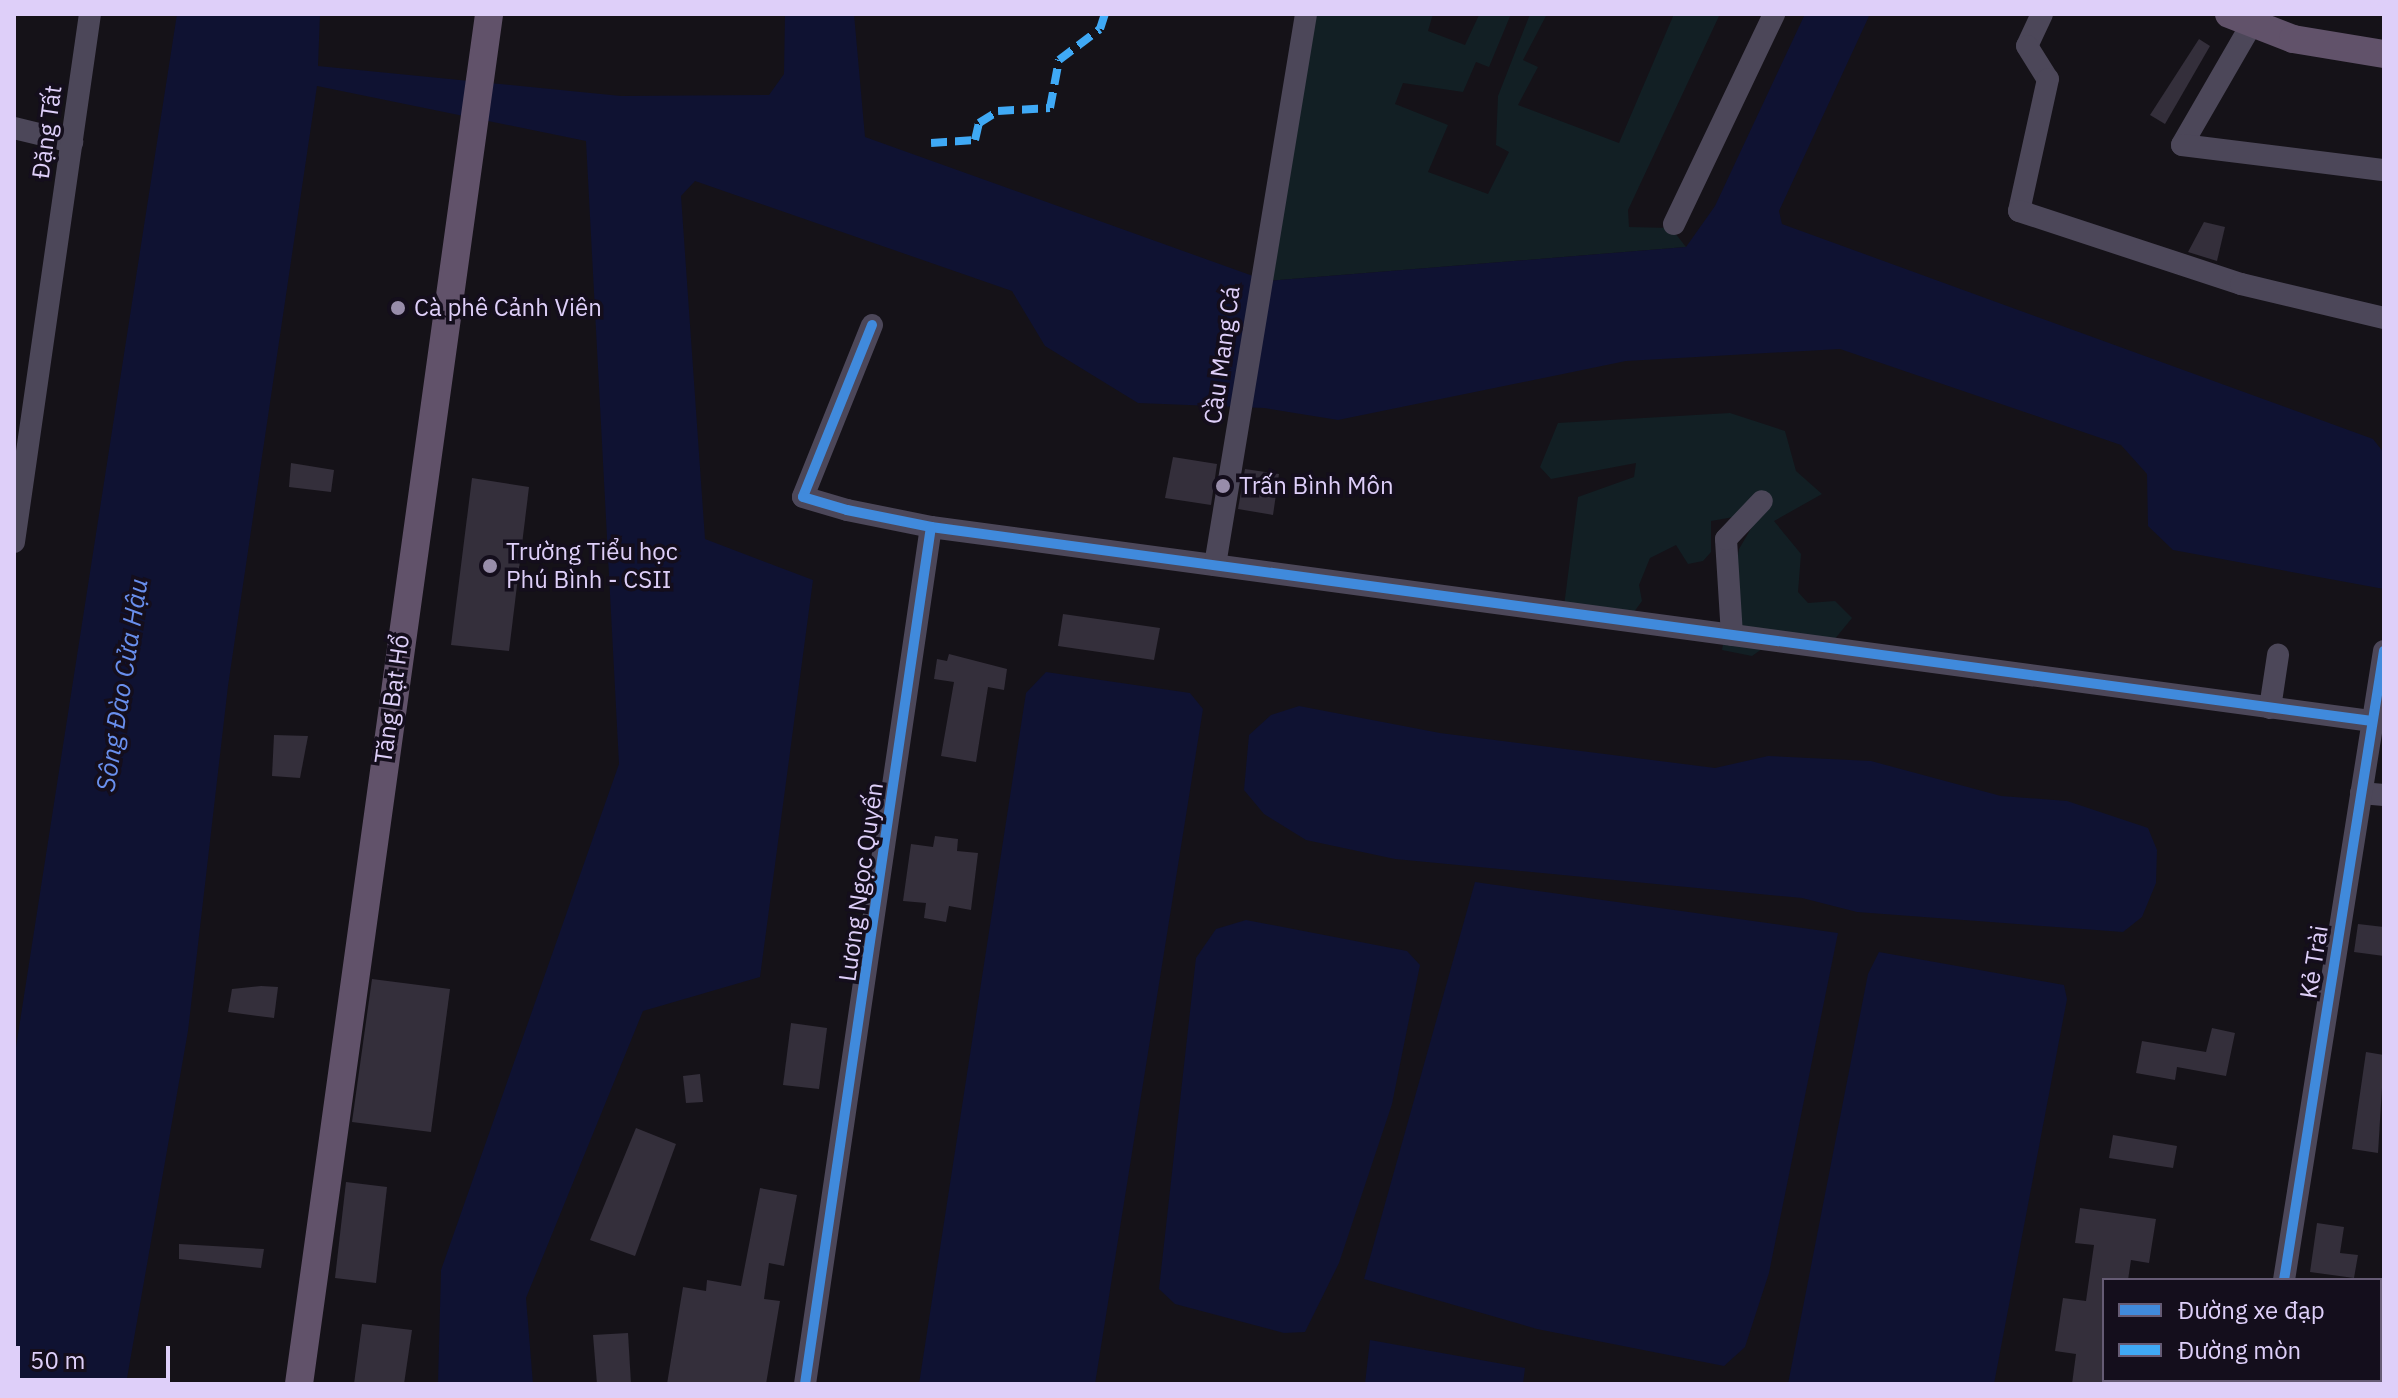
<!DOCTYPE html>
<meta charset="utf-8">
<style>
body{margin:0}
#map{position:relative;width:2398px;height:1398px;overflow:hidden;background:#151218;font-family:"IBM Plex Sans",sans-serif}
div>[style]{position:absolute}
.green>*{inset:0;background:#121f24}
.water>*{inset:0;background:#0f1232}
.building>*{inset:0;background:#342f3b}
.minor>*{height:22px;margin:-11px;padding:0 11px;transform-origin:11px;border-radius:11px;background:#4c4759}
.major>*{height:28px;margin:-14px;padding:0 14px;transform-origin:14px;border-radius:14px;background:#61526a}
.quiet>*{height:8px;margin-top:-4px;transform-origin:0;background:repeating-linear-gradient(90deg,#3fa9f5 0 16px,transparent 0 24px)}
.cycleway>*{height:10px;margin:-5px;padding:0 5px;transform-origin:5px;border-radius:5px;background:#408adc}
.dots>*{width:22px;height:22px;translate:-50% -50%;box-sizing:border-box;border:4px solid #140e1c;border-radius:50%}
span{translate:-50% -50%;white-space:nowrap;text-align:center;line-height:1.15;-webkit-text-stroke:7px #140e1c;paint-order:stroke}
.street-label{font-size:24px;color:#decff9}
.poi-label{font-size:24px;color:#decff9}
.left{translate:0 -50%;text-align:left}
.water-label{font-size:26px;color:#698fed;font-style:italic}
.frame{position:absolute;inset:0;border:16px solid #decff9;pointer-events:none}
.legend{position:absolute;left:2102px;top:1278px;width:280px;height:104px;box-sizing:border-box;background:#140e1c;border:2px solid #655b74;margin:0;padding:10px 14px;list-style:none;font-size:24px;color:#decff9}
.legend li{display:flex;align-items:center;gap:16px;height:40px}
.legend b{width:40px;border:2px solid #655b74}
.scale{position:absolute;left:16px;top:1346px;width:154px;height:36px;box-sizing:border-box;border:4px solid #decff9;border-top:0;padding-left:10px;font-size:24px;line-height:28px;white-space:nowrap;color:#decff9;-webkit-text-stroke:6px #140e1c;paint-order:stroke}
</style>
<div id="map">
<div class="green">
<i style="clip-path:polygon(1311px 14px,1433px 14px,1428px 31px,1465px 45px,1479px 15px,1511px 14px,1489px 67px,1476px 62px,1463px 92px,1403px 83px,1395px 104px,1448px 125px,1428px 172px,1488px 194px,1509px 152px,1496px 145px,1498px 96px,1530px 14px,1547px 14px,1523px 60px,1538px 67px,1518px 105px,1619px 143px,1674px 14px,1720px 14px,1628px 210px,1629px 227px,1671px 228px,1686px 247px,1267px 281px)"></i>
<i style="clip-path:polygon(1730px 413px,1785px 431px,1796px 471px,1822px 494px,1774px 521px,1801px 554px,1798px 592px,1808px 603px,1835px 601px,1852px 618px,1834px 640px,1773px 641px,1752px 656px,1722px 650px,1739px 549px,1756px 520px,1745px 515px,1711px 521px,1711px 552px,1703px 561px,1688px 564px,1676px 545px,1650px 558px,1639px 585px,1642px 601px,1620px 631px,1563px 614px,1578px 497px,1634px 477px,1636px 463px,1551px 479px,1540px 467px,1558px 423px)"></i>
</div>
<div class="water">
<i style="clip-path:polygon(177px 14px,320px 14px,318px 66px,621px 96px,769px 95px,784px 74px,785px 14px,854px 14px,865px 137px,1267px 281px,1686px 247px,1715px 206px,1805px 14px,1870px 14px,1779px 211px,1782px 224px,2373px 439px,2384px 453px,2384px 589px,2173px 550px,2148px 526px,2147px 474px,2121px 445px,1840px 349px,1626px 361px,1338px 420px,1264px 408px,1138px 403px,1045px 346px,1012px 291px,695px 181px,681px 196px,705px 539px,813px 580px,760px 977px,643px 1011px,526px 1298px,533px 1384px,438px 1384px,441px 1270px,619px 764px,586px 141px,317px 86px,228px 686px,188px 1031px,126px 1384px,14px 1384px,14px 1060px)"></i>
<i style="clip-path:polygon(1046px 672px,1190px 693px,1203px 709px,1095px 1384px,919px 1384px,1026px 693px)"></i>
<i style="clip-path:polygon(1299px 706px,1440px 733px,1715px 768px,1768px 756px,1871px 761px,2001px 796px,2067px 801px,2148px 828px,2157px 850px,2156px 883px,2142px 917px,2123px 932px,1857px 912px,1802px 898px,1395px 859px,1306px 840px,1264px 814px,1244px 790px,1249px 735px,1271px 715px)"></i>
<i style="clip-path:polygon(1475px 882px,1838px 933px,1769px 1273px,1745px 1347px,1724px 1366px,1537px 1329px,1364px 1279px)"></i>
<i style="clip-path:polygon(1246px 920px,1407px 951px,1420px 965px,1392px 1104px,1339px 1263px,1305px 1332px,1284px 1333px,1175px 1304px,1159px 1289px,1196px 958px,1216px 929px)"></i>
<i style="clip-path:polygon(1879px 952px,2064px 985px,2067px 999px,1994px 1384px,1788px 1384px,1868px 974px)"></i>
<i style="clip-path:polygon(1370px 1340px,1525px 1368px,1523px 1384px,1365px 1384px)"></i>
</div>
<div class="building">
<i style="clip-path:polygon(2199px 39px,2210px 46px,2165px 124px,2150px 115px)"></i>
<i style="clip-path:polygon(2204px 222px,2225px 227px,2217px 261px,2188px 252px)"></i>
<i style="clip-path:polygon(1173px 457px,1217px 464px,1211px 505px,1165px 498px)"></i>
<i style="clip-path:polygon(291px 463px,334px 470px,331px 492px,289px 487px)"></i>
<i style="clip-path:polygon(1245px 469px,1279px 474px,1273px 515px,1238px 509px)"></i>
<i style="clip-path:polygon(472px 478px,529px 487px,509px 651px,451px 645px)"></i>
<i style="clip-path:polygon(1063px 614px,1160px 628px,1154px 660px,1058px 646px)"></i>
<i style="clip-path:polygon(949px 654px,1007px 669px,1004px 690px,988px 687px,976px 762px,941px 756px,954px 682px,934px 679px,937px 659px,947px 661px)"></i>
<i style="clip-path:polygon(274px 735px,308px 736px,300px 778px,272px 776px)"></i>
<i style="clip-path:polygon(935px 836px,958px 839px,957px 851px,978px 853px,971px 910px,949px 906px,946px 922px,924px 918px,926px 903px,903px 901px,911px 844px,933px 847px)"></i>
<i style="clip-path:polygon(2358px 924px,2384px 927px,2384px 956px,2354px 952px)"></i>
<i style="clip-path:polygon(372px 979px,450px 989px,431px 1132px,352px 1122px)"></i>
<i style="clip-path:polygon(261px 986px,278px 987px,274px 1018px,228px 1012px,232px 989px)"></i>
<i style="clip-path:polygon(791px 1023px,827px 1028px,819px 1089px,783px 1085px)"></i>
<i style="clip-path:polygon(2212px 1028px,2235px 1033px,2226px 1076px,2177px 1067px,2175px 1080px,2136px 1073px,2142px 1041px,2206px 1052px)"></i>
<i style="clip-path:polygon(2366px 1052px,2384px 1055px,2378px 1153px,2352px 1149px)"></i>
<i style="clip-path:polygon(700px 1074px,703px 1102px,686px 1103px,683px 1076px)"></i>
<i style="clip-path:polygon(636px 1128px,676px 1144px,635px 1256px,590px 1240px)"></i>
<i style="clip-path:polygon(2113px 1135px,2177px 1146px,2173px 1168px,2109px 1158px)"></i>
<i style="clip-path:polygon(346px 1182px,387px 1187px,376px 1283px,335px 1278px)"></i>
<i style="clip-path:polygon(760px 1188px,797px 1195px,784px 1266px,769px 1263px,764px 1299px,780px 1301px,766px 1384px,667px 1384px,683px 1287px,706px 1291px,707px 1280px,741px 1286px)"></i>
<i style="clip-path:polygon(2080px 1208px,2156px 1219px,2149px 1263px,2131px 1260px,2128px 1280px,2104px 1280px,2104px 1384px,2072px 1384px,2076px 1354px,2055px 1351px,2063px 1298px,2086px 1301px,2094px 1245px,2075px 1243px)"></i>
<i style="clip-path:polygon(2317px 1223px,2344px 1227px,2340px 1253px,2358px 1255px,2354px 1278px,2310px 1272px)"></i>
<i style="clip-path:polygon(179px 1244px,264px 1249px,261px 1268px,179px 1259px)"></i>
<i style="clip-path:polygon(362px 1324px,412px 1330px,404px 1384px,354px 1384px)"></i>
<i style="clip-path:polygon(628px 1333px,631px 1384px,597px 1384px,593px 1335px)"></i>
</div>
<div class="minor">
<i style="left:2042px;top:14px;width:35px;rotate:115deg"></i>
<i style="left:2027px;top:46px;width:39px;rotate:58deg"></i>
<i style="left:2048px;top:79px;width:135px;rotate:102.4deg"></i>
<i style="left:2019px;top:211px;width:234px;rotate:18.2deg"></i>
<i style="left:2241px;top:284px;width:147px;rotate:13.4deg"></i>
<i style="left:2250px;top:27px;width:136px;rotate:120deg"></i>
<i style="left:2182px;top:145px;width:204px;rotate:7.1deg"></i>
<i style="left:14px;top:128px;width:60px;rotate:13.6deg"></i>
<i style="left:1674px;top:224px;width:233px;rotate:-64.5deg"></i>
<i style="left:872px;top:325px;width:185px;rotate:111.9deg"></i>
<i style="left:803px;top:497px;width:46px;rotate:16.5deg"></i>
<i style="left:847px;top:510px;width:86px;rotate:11.4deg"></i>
<i style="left:931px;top:527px;width:1454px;rotate:7.67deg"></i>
<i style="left:14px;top:542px;width:533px;rotate:-81.81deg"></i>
<i style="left:1215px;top:565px;width:558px;rotate:-80.62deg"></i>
<i style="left:1732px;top:635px;width:96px;rotate:-93.6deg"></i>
<i style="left:1726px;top:539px;width:52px;rotate:-46.5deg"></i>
<i style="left:2270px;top:708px;width:54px;rotate:-81.4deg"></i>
<i style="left:2361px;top:793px;width:23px;rotate:5deg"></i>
<i style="left:2284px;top:1280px;width:637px;rotate:-80.97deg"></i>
<i style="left:2380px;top:1319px;width:4px;rotate:14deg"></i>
<i style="left:805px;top:1384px;width:866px;rotate:-81.64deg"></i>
<i style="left:2267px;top:1384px;width:4px;rotate:-76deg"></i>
</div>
<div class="major">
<i style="left:2229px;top:14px;width:69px;rotate:21.3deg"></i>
<i style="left:2293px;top:39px;width:92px;rotate:9.4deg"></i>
<i style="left:299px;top:1384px;width:1383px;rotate:-82.1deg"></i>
</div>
<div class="quiet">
<i style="left:931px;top:143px;width:44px;rotate:-3.9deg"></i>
<i style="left:975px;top:140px;width:17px;rotate:-77deg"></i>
<i style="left:979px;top:123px;width:22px;rotate:-32deg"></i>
<i style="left:998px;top:111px;width:52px;rotate:-3.3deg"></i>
<i style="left:1050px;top:108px;width:49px;rotate:-79.4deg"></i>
<i style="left:1059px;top:60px;width:51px;rotate:-37.1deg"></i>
<i style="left:1100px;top:29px;width:16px;rotate:-72deg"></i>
</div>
<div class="cycleway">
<i style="left:872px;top:325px;width:185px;rotate:111.9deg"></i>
<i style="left:803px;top:497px;width:46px;rotate:16.5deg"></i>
<i style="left:847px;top:510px;width:86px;rotate:11.4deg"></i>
<i style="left:931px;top:527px;width:1454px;rotate:7.67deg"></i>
<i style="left:2284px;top:1280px;width:637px;rotate:-80.97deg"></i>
<i style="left:805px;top:1384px;width:866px;rotate:-81.64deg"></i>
</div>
<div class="dots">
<i style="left:398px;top:308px;background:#988daa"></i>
<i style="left:1223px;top:486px;background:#988daa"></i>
<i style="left:490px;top:566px;background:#988daa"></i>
</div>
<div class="street-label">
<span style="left:47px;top:132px;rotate:-82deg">Đặng Tất</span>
<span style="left:1222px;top:355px;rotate:-82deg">Cầu Mang Cá</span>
<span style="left:392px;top:699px;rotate:-82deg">Tăng Bạt Hổ</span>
<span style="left:861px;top:882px;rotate:-82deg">Lương Ngọc Quyến</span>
<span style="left:2314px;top:962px;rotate:-81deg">Kẻ Trài</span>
</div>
<div class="poi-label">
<span class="left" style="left:414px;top:308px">Cà phê Cảnh Viên</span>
<span class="left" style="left:1239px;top:486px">Trấn Bình Môn</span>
<span class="left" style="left:506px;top:566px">Trường Tiểu học<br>Phú Bình - CSII</span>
</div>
<div class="water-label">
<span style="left:122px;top:685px;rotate:-81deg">Sông Đào Cửa Hậu</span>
</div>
<div class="frame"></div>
<ul class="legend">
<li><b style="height:10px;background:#408adc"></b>Đường xe đạp</li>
<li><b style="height:10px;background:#3fa9f5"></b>Đường mòn</li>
</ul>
<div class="scale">50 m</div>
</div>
